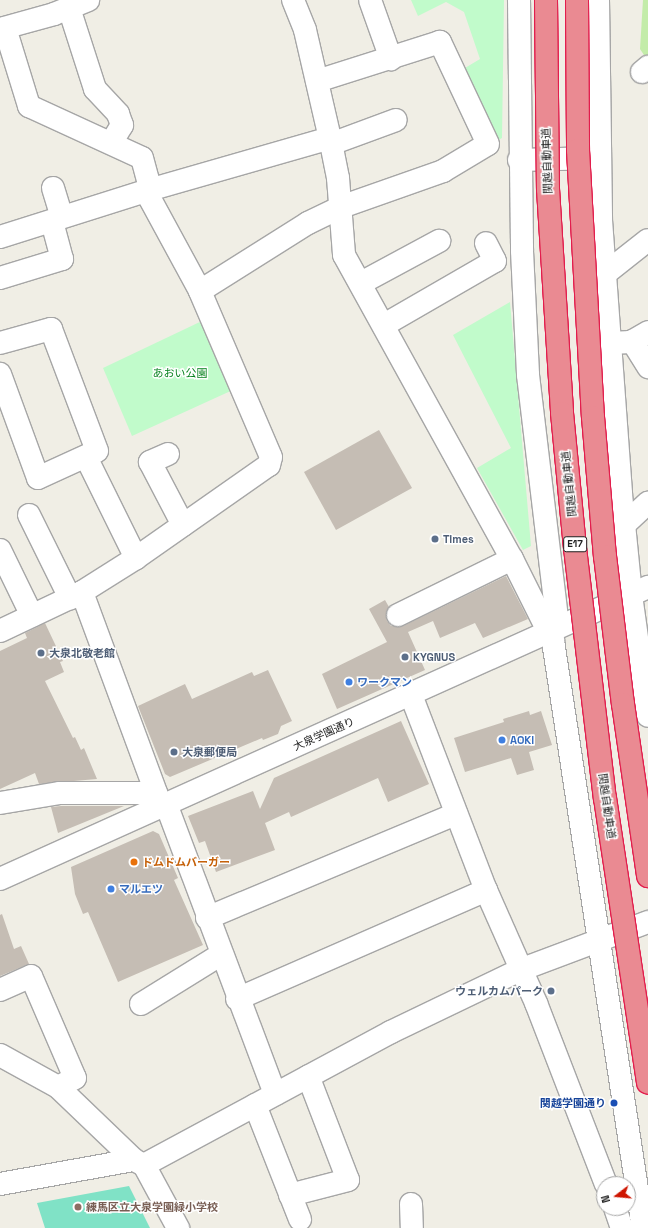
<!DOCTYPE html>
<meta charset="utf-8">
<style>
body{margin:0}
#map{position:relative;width:648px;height:1228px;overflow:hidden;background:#f0eee5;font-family:"Space Grotesk","Noto Sans JP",sans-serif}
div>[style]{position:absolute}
.grass>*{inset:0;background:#c3eca9}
.park>*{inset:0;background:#c1fbcb}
.pitch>*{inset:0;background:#80e2c6}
.building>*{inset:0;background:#c5bdb4}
.roads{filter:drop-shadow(1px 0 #a6a6a6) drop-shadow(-1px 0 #a6a6a6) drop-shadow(0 1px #a6a6a6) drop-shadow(0 -1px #a6a6a6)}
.minor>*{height:22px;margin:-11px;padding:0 11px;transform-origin:11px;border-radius:11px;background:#fff}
.bridges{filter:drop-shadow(1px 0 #e21e4d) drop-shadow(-1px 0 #e21e4d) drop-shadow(0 1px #e21e4d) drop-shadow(0 -1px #e21e4d)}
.highway-bridge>*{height:22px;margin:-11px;padding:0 11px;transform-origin:11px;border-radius:11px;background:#ea8a92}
.dots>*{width:11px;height:11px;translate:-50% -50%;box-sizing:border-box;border:2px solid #fff;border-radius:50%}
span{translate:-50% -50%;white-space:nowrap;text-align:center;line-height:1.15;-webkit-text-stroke:3px #fff;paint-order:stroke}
.shield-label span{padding:1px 3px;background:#fff;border:1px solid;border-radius:3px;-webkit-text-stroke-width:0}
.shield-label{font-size:10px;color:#1f1f1f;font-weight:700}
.street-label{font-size:11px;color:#1f1f1f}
.park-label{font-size:11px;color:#07831e}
.service-label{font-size:11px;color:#4e5e75;font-weight:700}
.left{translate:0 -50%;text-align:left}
.right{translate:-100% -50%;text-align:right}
.shop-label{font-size:11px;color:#366cbe;font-weight:700}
.food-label{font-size:11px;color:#c56008;font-weight:700}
.transit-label{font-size:11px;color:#164399;font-weight:700}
.education-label{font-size:11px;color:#785e54;font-weight:700}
.north{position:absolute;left:596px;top:1176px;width:40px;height:40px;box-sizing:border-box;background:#fff;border:1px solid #a5a5a5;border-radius:50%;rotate:254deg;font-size:11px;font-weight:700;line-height:16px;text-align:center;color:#1f1f1f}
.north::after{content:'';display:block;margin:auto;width:14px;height:18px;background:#ce1500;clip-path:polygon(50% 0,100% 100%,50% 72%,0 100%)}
</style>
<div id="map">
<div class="grass">
<i style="clip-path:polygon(643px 0,648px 0,648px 56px,646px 58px,640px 49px)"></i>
</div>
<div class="park">
<i style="clip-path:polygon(411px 0,504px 0,502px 138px,493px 143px,460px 71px,480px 59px,464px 12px,446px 2px,418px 16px)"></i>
<i style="clip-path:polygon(510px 302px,531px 546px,523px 550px,477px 468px,511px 448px,453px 335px)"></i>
<i style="clip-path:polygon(204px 320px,235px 389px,132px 436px,103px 368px)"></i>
</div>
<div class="pitch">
<i style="clip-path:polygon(129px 1186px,150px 1228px,45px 1228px,37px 1203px)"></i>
</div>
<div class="building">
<i style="clip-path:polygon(379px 430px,412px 488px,336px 530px,304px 472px)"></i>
<i style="clip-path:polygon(506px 576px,528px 619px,483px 638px,475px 623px,440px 638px,433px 621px,408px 632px,425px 670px,337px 709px,322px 674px,387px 642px,369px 609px,385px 600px,389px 607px,386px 614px,387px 621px,391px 626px,403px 626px)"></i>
<i style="clip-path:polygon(45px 623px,63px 661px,60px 662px,64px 672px,45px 681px,73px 738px,75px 737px,81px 750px,84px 748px,97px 779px,39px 784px,35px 773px,0 789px,0 651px,27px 638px,25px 633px)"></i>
<i style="clip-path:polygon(268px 670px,292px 721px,281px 726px,278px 734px,263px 740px,262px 738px,170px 777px,165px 774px,138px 706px,185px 684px,192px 699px,252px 672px,254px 676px)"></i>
<i style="clip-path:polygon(529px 711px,530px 715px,541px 711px,552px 745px,529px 752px,534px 770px,517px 775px,511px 758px,465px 772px,454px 738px,504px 722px,503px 719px)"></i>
<i style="clip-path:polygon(401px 721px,429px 784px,388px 802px,378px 778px,291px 817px,289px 812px,265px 823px,275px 850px,216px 872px,205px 841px,199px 843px,188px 816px,253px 791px,260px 809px,274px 778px)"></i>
<i style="clip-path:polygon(61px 806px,124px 806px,58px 833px,51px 807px)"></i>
<i style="clip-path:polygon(153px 831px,159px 834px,178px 878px,174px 880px,203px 945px,118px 982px,88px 912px,83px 914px,75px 894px,71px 867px)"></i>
<i style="clip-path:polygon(2px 914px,14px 949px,21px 946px,29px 964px,0 976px,0 915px)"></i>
</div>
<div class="roads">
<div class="minor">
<i style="left:293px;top:0;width:32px;rotate:68deg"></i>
<i style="left:305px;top:30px;width:111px;rotate:77deg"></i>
<i style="left:330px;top:138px;width:41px;rotate:78.7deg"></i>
<i style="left:338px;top:178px;width:77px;rotate:85.5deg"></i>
<i style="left:344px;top:255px;width:347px;rotate:61.1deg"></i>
<i style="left:512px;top:559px;width:92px;rotate:63.4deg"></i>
<i style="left:553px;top:641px;width:594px;rotate:81.28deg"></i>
<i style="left:370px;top:0;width:63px;rotate:70.4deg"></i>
<i style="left:519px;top:0;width:251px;rotate:89.3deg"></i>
<i style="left:522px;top:251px;width:124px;rotate:87.2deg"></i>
<i style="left:528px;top:375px;width:244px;rotate:83.2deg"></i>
<i style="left:557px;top:617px;width:16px;rotate:117deg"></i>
<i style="left:598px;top:0;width:220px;rotate:89.2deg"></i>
<i style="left:601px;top:220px;width:275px;rotate:85.8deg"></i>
<i style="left:621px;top:494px;width:101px;rotate:84.3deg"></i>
<i style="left:631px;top:595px;width:122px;rotate:82deg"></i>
<i style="left:69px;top:8px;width:85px;rotate:72.2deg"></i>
<i style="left:95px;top:89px;width:34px;rotate:47deg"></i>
<i style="left:118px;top:114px;width:12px;rotate:70deg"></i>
<i style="left:122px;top:125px;width:21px;rotate:121deg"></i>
<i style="left:5px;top:28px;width:82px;rotate:72.9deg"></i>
<i style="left:29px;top:106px;width:124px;rotate:24.7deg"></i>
<i style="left:142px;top:158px;width:23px;rotate:75deg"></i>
<i style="left:148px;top:180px;width:17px;rotate:87deg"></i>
<i style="left:149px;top:197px;width:107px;rotate:61.5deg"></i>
<i style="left:0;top:29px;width:56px;rotate:-15.5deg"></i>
<i style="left:54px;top:14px;width:37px;rotate:-22deg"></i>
<i style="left:642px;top:72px;width:8px;rotate:-40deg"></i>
<i style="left:331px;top:144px;width:69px;rotate:-20.3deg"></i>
<i style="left:519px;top:160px;width:79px;rotate:-1.5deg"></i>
<i style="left:53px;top:188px;width:30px;rotate:73deg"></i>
<i style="left:0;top:237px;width:156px;rotate:-17.5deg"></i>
<i style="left:149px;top:190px;width:188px;rotate:-16deg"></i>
<i style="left:606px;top:273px;width:53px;rotate:-38.2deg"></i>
<i style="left:0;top:278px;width:65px;rotate:-17deg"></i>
<i style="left:62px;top:259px;width:38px;rotate:-105deg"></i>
<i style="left:361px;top:283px;width:89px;rotate:-28.3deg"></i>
<i style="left:384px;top:325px;width:128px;rotate:-30deg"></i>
<i style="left:495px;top:261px;width:20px;rotate:-117deg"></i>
<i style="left:632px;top:341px;width:31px;rotate:58deg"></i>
<i style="left:0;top:343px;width:53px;rotate:-15.4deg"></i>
<i style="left:51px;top:329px;width:130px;rotate:69.3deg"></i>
<i style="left:97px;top:451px;width:65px;rotate:155.4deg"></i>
<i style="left:38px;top:478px;width:111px;rotate:-110.1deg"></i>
<i style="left:610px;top:343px;width:21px;rotate:-3deg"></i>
<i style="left:631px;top:342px;width:20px;rotate:-30deg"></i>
<i style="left:168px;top:454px;width:20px;rotate:156deg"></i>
<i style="left:150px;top:462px;width:71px;rotate:62.4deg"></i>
<i style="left:86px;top:457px;width:113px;rotate:63.7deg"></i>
<i style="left:29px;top:515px;width:93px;rotate:63.7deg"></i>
<i style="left:624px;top:525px;width:33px;rotate:-43deg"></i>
<i style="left:0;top:550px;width:73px;rotate:64.1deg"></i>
<i style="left:398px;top:615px;width:127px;rotate:-26.2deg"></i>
<i style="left:0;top:631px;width:91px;rotate:-25.4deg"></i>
<i style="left:411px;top:695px;width:209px;rotate:69deg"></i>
<i style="left:486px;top:890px;width:124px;rotate:66.1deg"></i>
<i style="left:536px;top:1003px;width:194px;rotate:68.9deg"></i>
<i style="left:0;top:803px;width:61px;rotate:-9.5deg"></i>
<i style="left:60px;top:793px;width:96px"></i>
<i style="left:166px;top:804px;width:310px;rotate:69.4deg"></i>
<i style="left:161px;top:806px;width:228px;rotate:-110.3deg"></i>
<i style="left:82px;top:592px;width:64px;rotate:-32.2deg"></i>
<i style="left:136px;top:558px;width:162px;rotate:-35deg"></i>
<i style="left:269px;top:465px;width:8px;rotate:-76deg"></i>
<i style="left:271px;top:457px;width:181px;rotate:-113.2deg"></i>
<i style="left:200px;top:291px;width:128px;rotate:-32.2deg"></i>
<i style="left:308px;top:223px;width:37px;rotate:-26deg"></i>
<i style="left:341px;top:207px;width:108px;rotate:-19.4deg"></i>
<i style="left:443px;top:171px;width:52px;rotate:-31deg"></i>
<i style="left:488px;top:144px;width:113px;rotate:-115.2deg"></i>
<i style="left:440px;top:42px;width:129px;rotate:162.4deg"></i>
<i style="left:0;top:879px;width:711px;rotate:-24.26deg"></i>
<i style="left:207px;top:918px;width:270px;rotate:-22.7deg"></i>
<i style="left:0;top:990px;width:34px;rotate:-24deg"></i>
<i style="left:31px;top:976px;width:111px;rotate:66.7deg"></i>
<i style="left:75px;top:1078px;width:19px;rotate:152deg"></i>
<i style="left:237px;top:999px;width:272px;rotate:-23.6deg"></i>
<i style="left:141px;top:1004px;width:93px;rotate:-31.8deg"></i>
<i style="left:0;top:1055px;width:66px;rotate:28.9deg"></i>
<i style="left:58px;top:1087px;width:105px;rotate:43.8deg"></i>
<i style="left:134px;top:1160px;width:11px;rotate:27deg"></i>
<i style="left:144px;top:1165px;width:72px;rotate:61.6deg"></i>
<i style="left:255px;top:1105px;width:123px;rotate:68.5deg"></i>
<i style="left:144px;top:1165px;width:281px;rotate:-28.3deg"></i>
<i style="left:391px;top:1032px;width:143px;rotate:-25.7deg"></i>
<i style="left:520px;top:970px;width:137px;rotate:-20.6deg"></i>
<i style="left:0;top:1184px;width:136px;rotate:-10.2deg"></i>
<i style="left:290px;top:1195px;width:60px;rotate:-14.5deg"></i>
<i style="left:348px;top:1180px;width:111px;rotate:-111deg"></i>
<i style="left:411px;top:1204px;width:24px;rotate:88deg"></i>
<i style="left:615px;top:1208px;width:21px;rotate:71deg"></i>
</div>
</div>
<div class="bridges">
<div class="highway-bridge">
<i style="left:546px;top:0;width:189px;rotate:89.4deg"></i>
<i style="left:548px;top:189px;width:224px;rotate:86.4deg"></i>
<i style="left:562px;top:413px;width:136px;rotate:84.5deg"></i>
<i style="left:575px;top:548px;width:252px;rotate:83.2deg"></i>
<i style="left:605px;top:798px;width:288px;rotate:81.4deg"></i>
<i style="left:577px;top:0;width:150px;rotate:89.6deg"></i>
<i style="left:578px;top:150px;width:267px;rotate:86.8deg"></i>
<i style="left:593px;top:417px;width:140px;rotate:85.1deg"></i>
<i style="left:605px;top:556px;width:149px;rotate:83.1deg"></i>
<i style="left:623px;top:704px;width:174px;rotate:81.7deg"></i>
</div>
</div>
<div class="dots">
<i style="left:435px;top:539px;background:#5c6f8a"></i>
<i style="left:41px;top:653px;background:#5c6f8a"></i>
<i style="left:405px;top:657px;background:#5c6f8a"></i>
<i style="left:349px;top:682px;background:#3f7fe0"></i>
<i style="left:502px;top:740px;background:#3f7fe0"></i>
<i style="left:174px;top:752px;background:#5c6f8a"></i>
<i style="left:134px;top:862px;background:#e8710a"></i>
<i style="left:111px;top:889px;background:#3f7fe0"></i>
<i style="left:551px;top:991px;background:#5c6f8a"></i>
<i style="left:614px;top:1103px;background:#1a4fb4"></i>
<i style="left:78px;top:1207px;background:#8d6e63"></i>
</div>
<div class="shield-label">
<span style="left:575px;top:544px">E17</span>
</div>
<div class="street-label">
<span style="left:547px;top:161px;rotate:-92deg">関越自動車道</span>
<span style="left:569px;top:484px;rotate:-96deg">関越自動車道</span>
<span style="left:324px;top:734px;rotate:-24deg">大泉学園通り</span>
<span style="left:607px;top:806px;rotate:82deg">関越自動車道</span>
</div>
<div class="park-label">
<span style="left:180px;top:373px">あおい公園</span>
</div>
<div class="service-label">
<span class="left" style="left:443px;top:539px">Times</span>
<span class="left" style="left:49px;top:653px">大泉北敬老館</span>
<span class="left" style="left:413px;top:657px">KYGNUS</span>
<span class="left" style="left:182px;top:752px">大泉郵便局</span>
<span class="right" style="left:543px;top:991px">ウェルカムパーク</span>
</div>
<div class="shop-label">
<span class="left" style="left:357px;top:682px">ワークマン</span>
<span class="left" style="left:510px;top:740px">AOKI</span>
<span class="left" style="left:119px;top:889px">マルエツ</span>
</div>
<div class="food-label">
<span class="left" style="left:142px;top:862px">ドムドムバーガー</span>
</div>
<div class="transit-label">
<span class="right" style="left:606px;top:1103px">関越学園通り</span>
</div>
<div class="education-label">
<span class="left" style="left:86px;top:1207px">練馬区立大泉学園緑小学校</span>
</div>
<div class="north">N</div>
</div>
